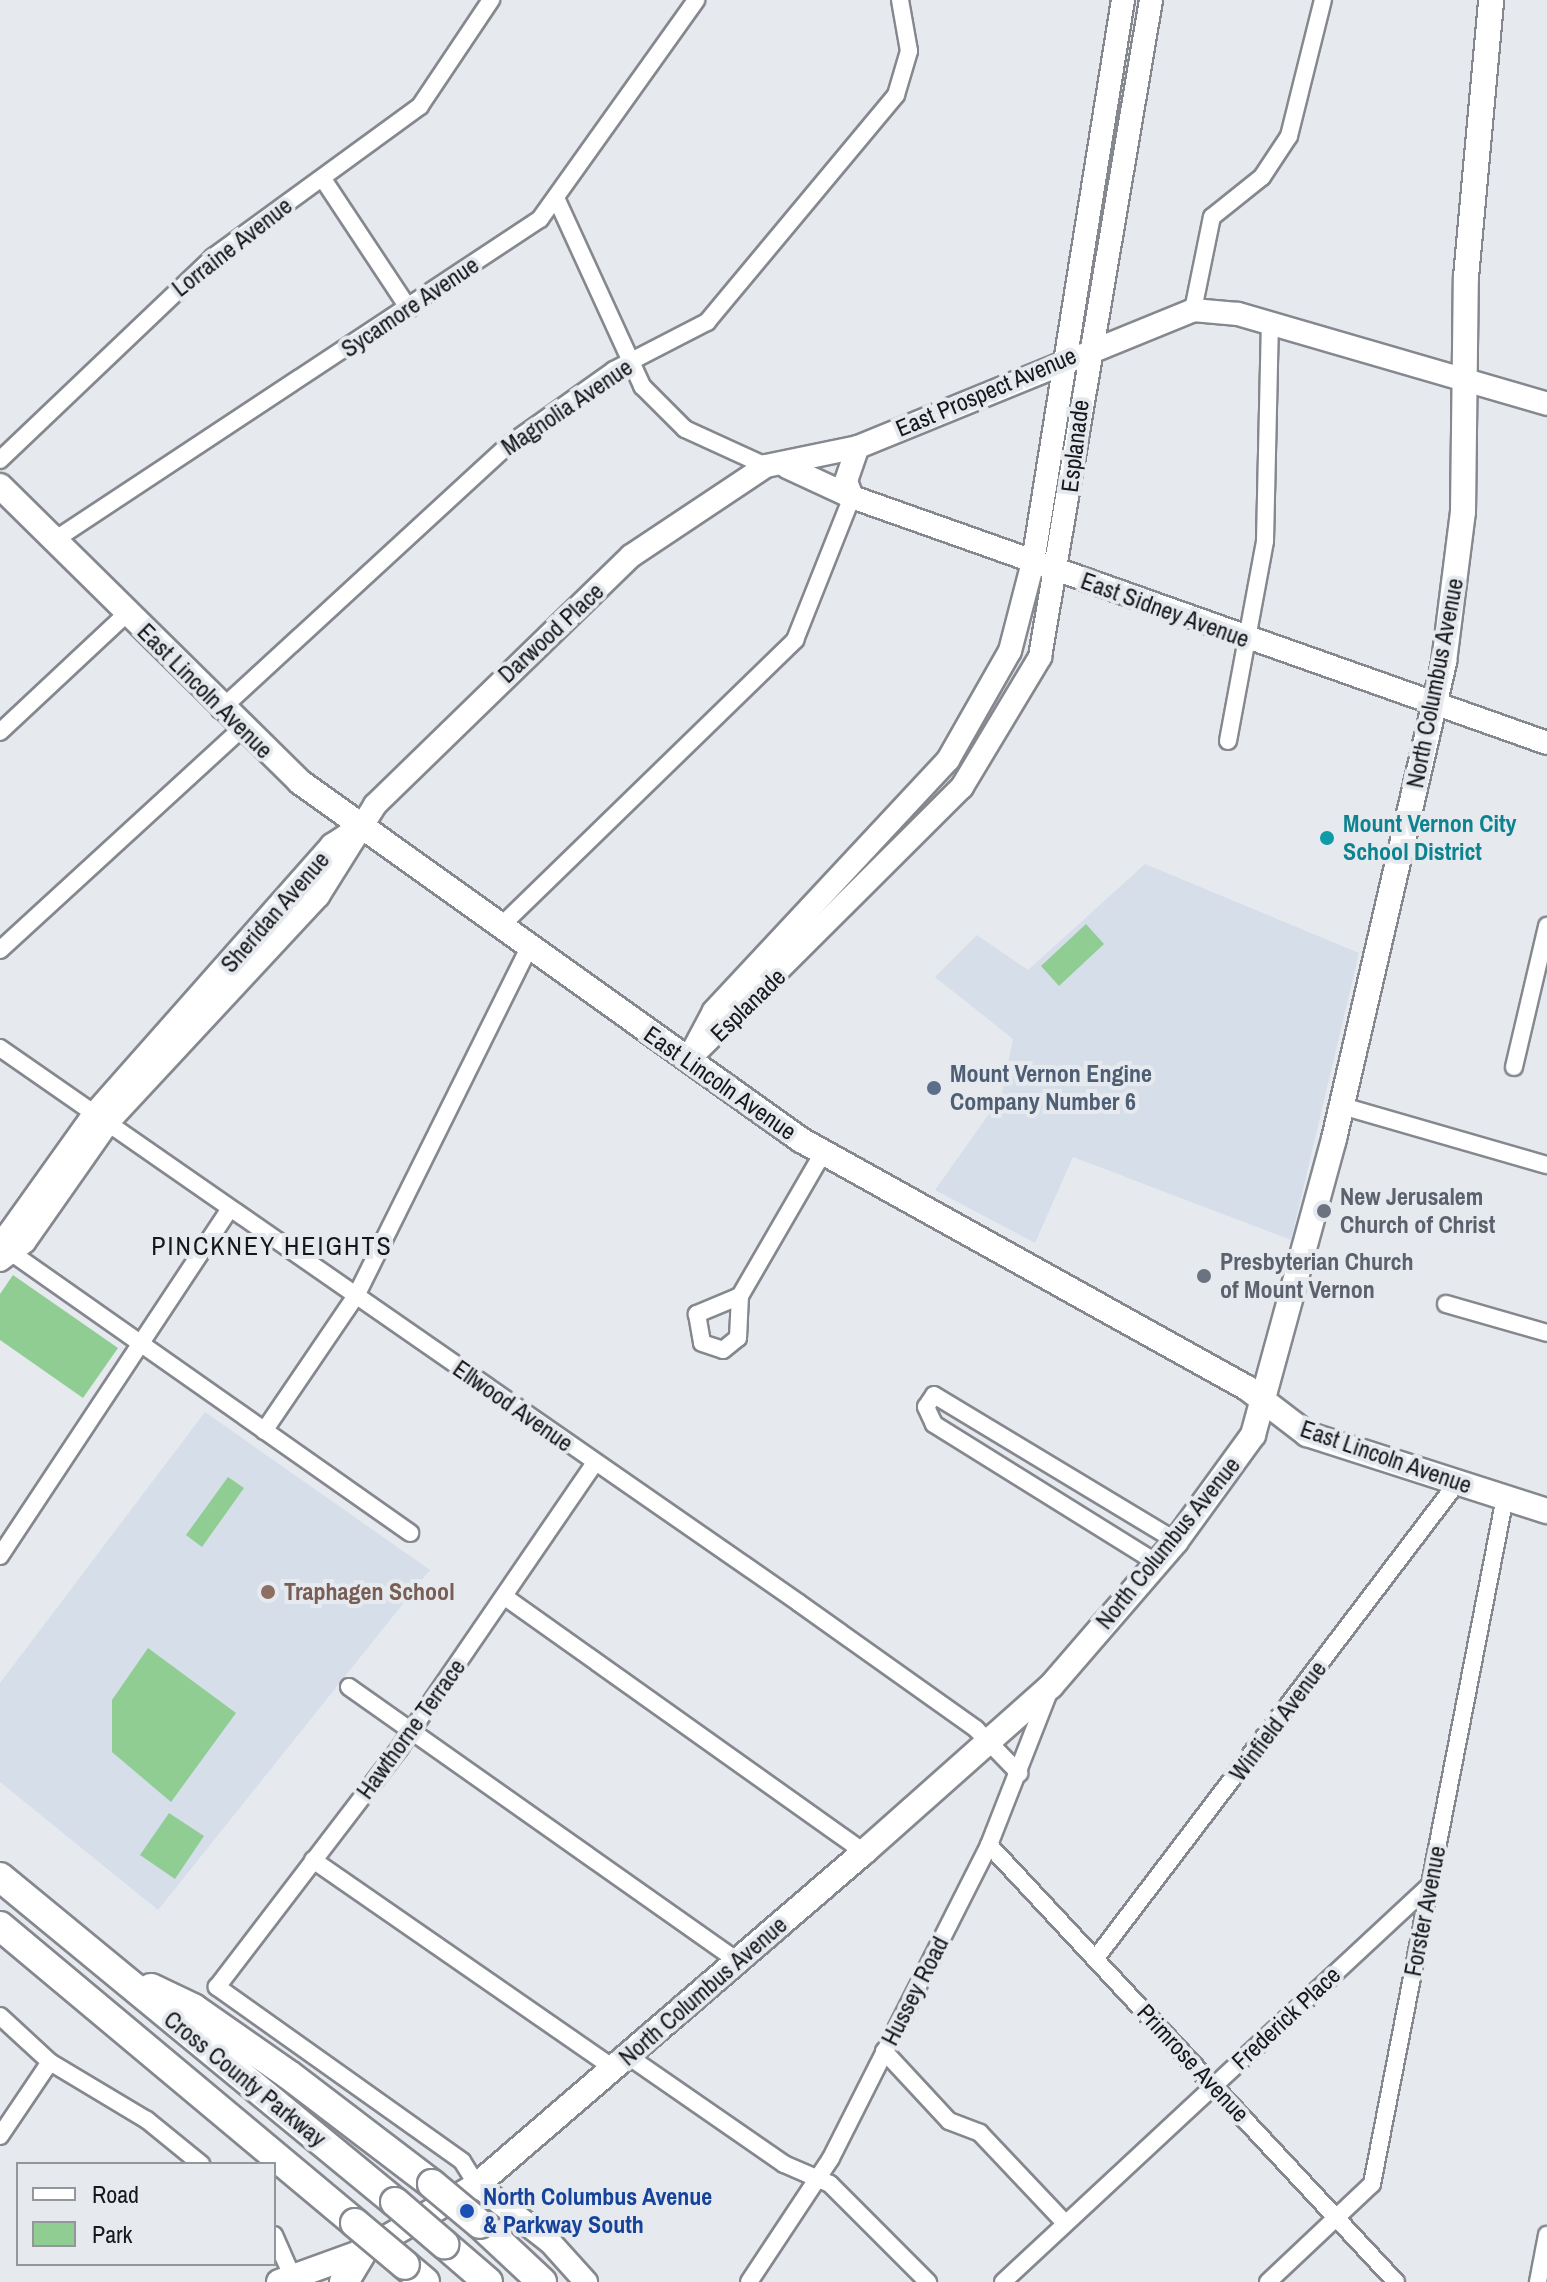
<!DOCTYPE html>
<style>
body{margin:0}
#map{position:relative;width:1547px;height:2282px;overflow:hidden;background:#e6eaef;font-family:"Archivo Narrow",sans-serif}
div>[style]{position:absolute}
.built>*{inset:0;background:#d6deea}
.green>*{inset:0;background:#90cd93}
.roads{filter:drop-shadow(2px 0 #85888e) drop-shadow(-2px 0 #85888e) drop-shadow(0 2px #85888e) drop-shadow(0 -2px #85888e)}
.street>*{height:16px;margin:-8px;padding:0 8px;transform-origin:8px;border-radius:8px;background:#fff}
.secondary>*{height:22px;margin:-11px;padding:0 11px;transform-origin:11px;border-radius:11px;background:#fff}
.primary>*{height:24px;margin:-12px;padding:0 12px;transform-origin:12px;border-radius:12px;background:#fff}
.highway>*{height:28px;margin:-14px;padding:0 14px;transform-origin:14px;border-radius:14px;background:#fff}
.bridges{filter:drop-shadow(2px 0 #85888e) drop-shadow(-2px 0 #85888e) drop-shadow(0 2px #85888e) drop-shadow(0 -2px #85888e)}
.highway-bridge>*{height:28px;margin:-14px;padding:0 14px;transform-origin:14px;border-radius:14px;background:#fff}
.dots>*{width:22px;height:22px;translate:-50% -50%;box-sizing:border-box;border:4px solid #e6eaef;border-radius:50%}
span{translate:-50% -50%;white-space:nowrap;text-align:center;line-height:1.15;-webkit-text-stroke:8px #e6eaef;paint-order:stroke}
.street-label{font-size:24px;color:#17181a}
.culture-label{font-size:24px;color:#0d838f;font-weight:700}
.left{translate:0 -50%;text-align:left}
.service-label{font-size:24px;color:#4e5e75;font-weight:700}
.worship-label{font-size:24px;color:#5b616d;font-weight:700}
.education-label{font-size:24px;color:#785e54;font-weight:700}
.transit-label{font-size:24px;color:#164399;font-weight:700}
.neighbourhood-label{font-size:26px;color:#17181a;letter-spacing:2px}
.legend{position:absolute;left:16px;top:2162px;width:260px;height:104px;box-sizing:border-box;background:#e6eaef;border:2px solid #93969a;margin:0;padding:10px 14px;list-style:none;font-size:24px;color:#17181a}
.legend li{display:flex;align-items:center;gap:16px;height:40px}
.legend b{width:40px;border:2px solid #93969a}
</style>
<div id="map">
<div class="built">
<i style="clip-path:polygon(1145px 864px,1359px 953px,1291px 1240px,1073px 1157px,1035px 1243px,935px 1190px,1001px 1097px,1013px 1039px,935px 977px,977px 935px,1028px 970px)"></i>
<i style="clip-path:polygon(205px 1412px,430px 1570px,158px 1910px,0 1782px,0 1683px)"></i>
</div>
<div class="green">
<i style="clip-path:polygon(1086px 924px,1104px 944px,1059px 986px,1041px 966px)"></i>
<i style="clip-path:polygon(13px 1275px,118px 1348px,83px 1398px,0 1340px,0 1294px)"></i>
<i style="clip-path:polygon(228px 1477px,244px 1488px,202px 1547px,186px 1535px)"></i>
<i style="clip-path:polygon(148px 1648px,236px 1713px,171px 1802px,112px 1752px,112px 1700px)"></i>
<i style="clip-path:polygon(169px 1813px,204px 1836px,175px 1879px,140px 1855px)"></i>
</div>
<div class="roads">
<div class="street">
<i style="left:323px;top:179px;width:156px;rotate:56.5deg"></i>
<i style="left:557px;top:200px;width:205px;rotate:65.4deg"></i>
<i style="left:642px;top:386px;width:61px;rotate:45deg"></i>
<i style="left:685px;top:429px;width:89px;rotate:24.6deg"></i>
<i style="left:1193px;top:310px;width:95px;rotate:-78.5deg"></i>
<i style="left:1212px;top:217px;width:64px;rotate:-38.7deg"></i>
<i style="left:1262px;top:177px;width:49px;rotate:-56.6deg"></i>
<i style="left:1289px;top:136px;width:140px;rotate:-76deg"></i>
<i style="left:0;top:460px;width:294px;rotate:-43.6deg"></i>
<i style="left:213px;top:257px;width:256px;rotate:-36.1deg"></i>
<i style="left:420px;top:106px;width:128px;rotate:-56.2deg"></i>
<i style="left:53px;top:541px;width:584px;rotate:-33.47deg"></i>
<i style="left:540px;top:219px;width:269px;rotate:-54.5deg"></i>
<i style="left:220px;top:710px;width:390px;rotate:-42.6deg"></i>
<i style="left:507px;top:446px;width:131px;rotate:-35.4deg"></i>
<i style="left:614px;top:370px;width:105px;rotate:-27.3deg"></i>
<i style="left:707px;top:322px;width:295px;rotate:-50.2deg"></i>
<i style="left:896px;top:95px;width:46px;rotate:-73.5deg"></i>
<i style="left:909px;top:51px;width:52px;rotate:-100deg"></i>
<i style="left:0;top:732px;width:173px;rotate:-43.1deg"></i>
<i style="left:1228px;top:741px;width:203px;rotate:-79.5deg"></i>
<i style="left:1265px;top:541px;width:218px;rotate:-88.7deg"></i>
<i style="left:500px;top:927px;width:412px;rotate:-44.2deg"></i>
<i style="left:795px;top:640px;width:154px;rotate:-68.3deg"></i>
<i style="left:0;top:950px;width:326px;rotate:-42.5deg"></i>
<i style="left:0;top:1048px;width:973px;rotate:34.78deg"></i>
<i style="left:799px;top:1603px;width:217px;rotate:35.4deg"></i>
<i style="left:976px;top:1729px;width:62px;rotate:45.7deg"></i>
<i style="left:1514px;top:1067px;width:145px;rotate:-76.8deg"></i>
<i style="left:1342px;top:1106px;width:213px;rotate:16.1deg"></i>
<i style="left:2px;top:1246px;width:499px;rotate:35.1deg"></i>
<i style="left:740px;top:1296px;width:47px;rotate:157.3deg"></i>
<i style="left:697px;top:1314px;width:29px;rotate:80deg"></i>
<i style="left:702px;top:1343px;width:22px;rotate:18deg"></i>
<i style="left:723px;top:1350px;width:19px;rotate:-39deg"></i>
<i style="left:738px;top:1338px;width:42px;rotate:-87.3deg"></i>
<i style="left:740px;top:1296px;width:165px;rotate:-59.9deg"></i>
<i style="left:1446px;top:1304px;width:105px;rotate:16deg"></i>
<i style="left:264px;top:1431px;width:166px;rotate:-55.8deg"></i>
<i style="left:357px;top:1294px;width:387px;rotate:-63.6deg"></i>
<i style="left:0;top:1556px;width:416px;rotate:-56.5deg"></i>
<i style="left:1157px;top:1563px;width:263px;rotate:-148.1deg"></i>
<i style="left:934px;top:1424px;width:19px;rotate:-115deg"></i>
<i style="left:926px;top:1407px;width:14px;rotate:-56deg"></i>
<i style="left:934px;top:1395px;width:283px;rotate:31.1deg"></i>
<i style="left:505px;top:1597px;width:440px;rotate:35.4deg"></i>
<i style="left:349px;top:1687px;width:475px;rotate:35.2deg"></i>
<i style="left:989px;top:1845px;width:597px;rotate:47.04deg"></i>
<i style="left:313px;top:1860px;width:365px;rotate:34.7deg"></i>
<i style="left:1096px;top:1958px;width:597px;rotate:-52.77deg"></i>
<i style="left:0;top:2016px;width:68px;rotate:42.6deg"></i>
<i style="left:50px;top:2062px;width:113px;rotate:30.9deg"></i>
<i style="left:147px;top:2120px;width:70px;rotate:39.2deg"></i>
<i style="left:884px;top:2051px;width:96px;rotate:47.1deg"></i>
<i style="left:949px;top:2121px;width:33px;rotate:21deg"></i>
<i style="left:980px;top:2133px;width:124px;rotate:46.6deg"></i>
<i style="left:628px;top:2056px;width:190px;rotate:34.7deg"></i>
<i style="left:784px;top:2164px;width:50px;rotate:23.5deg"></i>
<i style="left:830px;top:2184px;width:139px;rotate:45deg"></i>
<i style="left:0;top:2136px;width:89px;rotate:-56deg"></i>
<i style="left:477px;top:2185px;width:28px;rotate:-122deg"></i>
<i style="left:462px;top:2161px;width:301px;rotate:-144.6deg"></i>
<i style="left:217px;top:1987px;width:300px;rotate:-52.6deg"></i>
<i style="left:399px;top:1749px;width:347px;rotate:-55.6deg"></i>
<i style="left:274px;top:2235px;width:47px;rotate:66.2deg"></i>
<i style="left:749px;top:2282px;width:149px;rotate:-56.5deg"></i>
<i style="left:831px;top:2158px;width:351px;rotate:-63.2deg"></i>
<i style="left:989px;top:1845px;width:170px;rotate:-68.6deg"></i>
<i style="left:1003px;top:2282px;width:582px;rotate:-42.91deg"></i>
<i style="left:1268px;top:2282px;width:143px;rotate:-43.3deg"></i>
<i style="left:1372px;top:2184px;width:700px;rotate:-79.04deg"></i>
<i style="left:1538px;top:2282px;width:48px;rotate:-79.2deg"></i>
</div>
<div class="secondary">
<i style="left:787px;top:467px;width:72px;rotate:24.8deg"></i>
<i style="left:852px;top:497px;width:737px;rotate:19.49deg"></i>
<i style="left:852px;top:497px;width:17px;rotate:-111deg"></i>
<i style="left:846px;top:481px;width:36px;rotate:-71deg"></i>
<i style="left:688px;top:1060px;width:387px;rotate:-44.9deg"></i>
<i style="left:962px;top:787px;width:152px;rotate:-59deg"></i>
<i style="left:1040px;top:657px;width:666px;rotate:-80.41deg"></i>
<i style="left:688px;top:1060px;width:55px;rotate:-62deg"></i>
<i style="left:714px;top:1011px;width:343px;rotate:-47deg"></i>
<i style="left:948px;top:760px;width:125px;rotate:-60.4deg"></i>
<i style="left:1010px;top:651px;width:92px;rotate:-75.5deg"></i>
<i style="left:1033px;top:562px;width:569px;rotate:-80.9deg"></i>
<i style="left:8px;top:1250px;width:18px;rotate:-84deg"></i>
<i style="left:10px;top:1232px;width:146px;rotate:-54.5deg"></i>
<i style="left:95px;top:1113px;width:358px;rotate:-48.5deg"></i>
<i style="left:332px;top:845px;width:33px;rotate:-33deg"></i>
<i style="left:0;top:1260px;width:31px;rotate:-37deg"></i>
<i style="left:25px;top:1241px;width:146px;rotate:-55deg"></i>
<i style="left:109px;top:1121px;width:307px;rotate:-47.1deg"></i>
<i style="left:318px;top:896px;width:107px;rotate:-57.9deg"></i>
<i style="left:375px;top:805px;width:357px;rotate:-44.2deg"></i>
<i style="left:631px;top:556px;width:162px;rotate:-33.7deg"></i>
<i style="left:766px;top:466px;width:94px;rotate:-11.7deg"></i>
<i style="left:858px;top:447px;width:362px;rotate:-22.2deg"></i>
<i style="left:1193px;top:310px;width:45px;rotate:5.1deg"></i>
<i style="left:1238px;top:314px;width:322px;rotate:16.2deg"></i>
<i style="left:477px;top:2185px;width:93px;rotate:38deg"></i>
<i style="left:550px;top:2242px;width:54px;rotate:48deg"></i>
</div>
<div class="primary">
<i style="left:0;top:486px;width:421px;rotate:44.6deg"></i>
<i style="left:300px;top:782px;width:616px;rotate:35.55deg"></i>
<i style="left:801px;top:1140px;width:510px;rotate:29.08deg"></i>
<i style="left:1247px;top:1388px;width:76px;rotate:37.5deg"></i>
<i style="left:1307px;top:1434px;width:252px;rotate:17.8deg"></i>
<i style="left:279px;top:2282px;width:88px;rotate:-19.9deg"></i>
<i style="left:362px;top:2252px;width:133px;rotate:-30.2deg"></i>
<i style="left:477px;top:2185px;width:511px;rotate:-40.71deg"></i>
<i style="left:864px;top:1852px;width:250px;rotate:-41.6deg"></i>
<i style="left:1051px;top:1686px;width:191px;rotate:-49.2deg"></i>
<i style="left:1176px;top:1541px;width:131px;rotate:-54deg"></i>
<i style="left:1253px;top:1435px;width:307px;rotate:-74.7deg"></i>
<i style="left:1334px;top:1139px;width:490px;rotate:-77deg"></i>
<i style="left:1444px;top:662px;width:151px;rotate:-82.8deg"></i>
<i style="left:1463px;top:512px;width:235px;rotate:-89.3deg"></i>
<i style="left:1466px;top:277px;width:278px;rotate:-84.8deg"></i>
</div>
<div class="highway">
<i style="left:0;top:1877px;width:512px;rotate:39.45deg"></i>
<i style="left:0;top:1926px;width:463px;rotate:39.9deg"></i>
<i style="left:151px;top:1988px;width:47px;rotate:25.5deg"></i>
<i style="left:193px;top:2008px;width:117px;rotate:34.9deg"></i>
<i style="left:289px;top:2075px;width:180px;rotate:37.3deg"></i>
<i style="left:480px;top:2224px;width:85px;rotate:43.1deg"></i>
<i style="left:444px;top:2244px;width:58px;rotate:40.8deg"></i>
<i style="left:405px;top:2265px;width:26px;rotate:40deg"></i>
<i style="left:293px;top:2278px;width:5px;rotate:53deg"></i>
<i style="left:344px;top:2282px;width:35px;rotate:-59deg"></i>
</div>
</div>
<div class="bridges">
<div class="highway-bridge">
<i style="left:432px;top:2184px;width:62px;rotate:39.8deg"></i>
<i style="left:395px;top:2202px;width:65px;rotate:40.6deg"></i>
<i style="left:355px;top:2223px;width:65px;rotate:40deg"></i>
</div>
</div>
<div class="dots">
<i style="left:1327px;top:838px;background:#0f9aa8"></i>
<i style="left:934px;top:1088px;background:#5c6f8a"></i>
<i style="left:1324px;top:1211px;background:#6b7280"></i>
<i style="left:1204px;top:1276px;background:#6b7280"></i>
<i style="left:268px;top:1592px;background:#8d6e63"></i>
<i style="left:467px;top:2211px;background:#1a4fb4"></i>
</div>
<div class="street-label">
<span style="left:232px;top:247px;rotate:-38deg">Lorraine Avenue</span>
<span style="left:410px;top:307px;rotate:-34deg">Sycamore Avenue</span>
<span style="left:986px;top:392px;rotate:-23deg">East Prospect Avenue</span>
<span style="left:567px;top:407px;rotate:-34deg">Magnolia Avenue</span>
<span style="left:1075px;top:446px;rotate:-83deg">Esplanade</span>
<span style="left:1165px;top:610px;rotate:20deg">East Sidney Avenue</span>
<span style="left:551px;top:633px;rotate:-43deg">Darwood Place</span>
<span style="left:1435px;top:683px;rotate:-79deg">North Columbus Avenue</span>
<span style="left:205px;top:691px;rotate:45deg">East Lincoln Avenue</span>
<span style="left:275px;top:912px;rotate:-49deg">Sheridan Avenue</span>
<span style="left:748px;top:1005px;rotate:-44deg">Esplanade</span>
<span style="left:720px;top:1083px;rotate:35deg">East Lincoln Avenue</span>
<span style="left:513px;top:1406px;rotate:35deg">Ellwood Avenue</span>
<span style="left:1386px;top:1457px;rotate:19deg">East Lincoln Avenue</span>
<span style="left:1168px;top:1543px;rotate:-51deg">North Columbus Avenue</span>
<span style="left:1278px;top:1721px;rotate:-53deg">Winfield Avenue</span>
<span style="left:411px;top:1729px;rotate:-54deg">Hawthorne Terrace</span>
<span style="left:1425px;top:1911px;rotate:-79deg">Forster Avenue</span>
<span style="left:703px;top:1991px;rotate:-41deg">North Columbus Avenue</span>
<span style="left:915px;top:1991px;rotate:-63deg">Hussey Road</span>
<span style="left:1286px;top:2018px;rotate:-43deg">Frederick Place</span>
<span style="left:1193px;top:2063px;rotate:47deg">Primrose Avenue</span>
<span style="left:245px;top:2079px;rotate:39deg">Cross County Parkway</span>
</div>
<div class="culture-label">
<span class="left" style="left:1343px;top:838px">Mount Vernon City<br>School District</span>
</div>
<div class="service-label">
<span class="left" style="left:950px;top:1088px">Mount Vernon Engine<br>Company Number 6</span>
</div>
<div class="worship-label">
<span class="left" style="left:1340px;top:1211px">New Jerusalem<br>Church of Christ</span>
<span class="left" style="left:1220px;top:1276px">Presbyterian Church<br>of Mount Vernon</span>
</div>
<div class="education-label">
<span class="left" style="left:284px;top:1592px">Traphagen School</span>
</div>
<div class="transit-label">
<span class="left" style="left:483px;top:2211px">North Columbus Avenue<br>&amp; Parkway South</span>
</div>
<div class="neighbourhood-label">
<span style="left:272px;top:1246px">PINCKNEY HEIGHTS</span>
</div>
<ul class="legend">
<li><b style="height:10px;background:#fff"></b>Road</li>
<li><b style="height:22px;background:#90cd93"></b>Park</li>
</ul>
</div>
